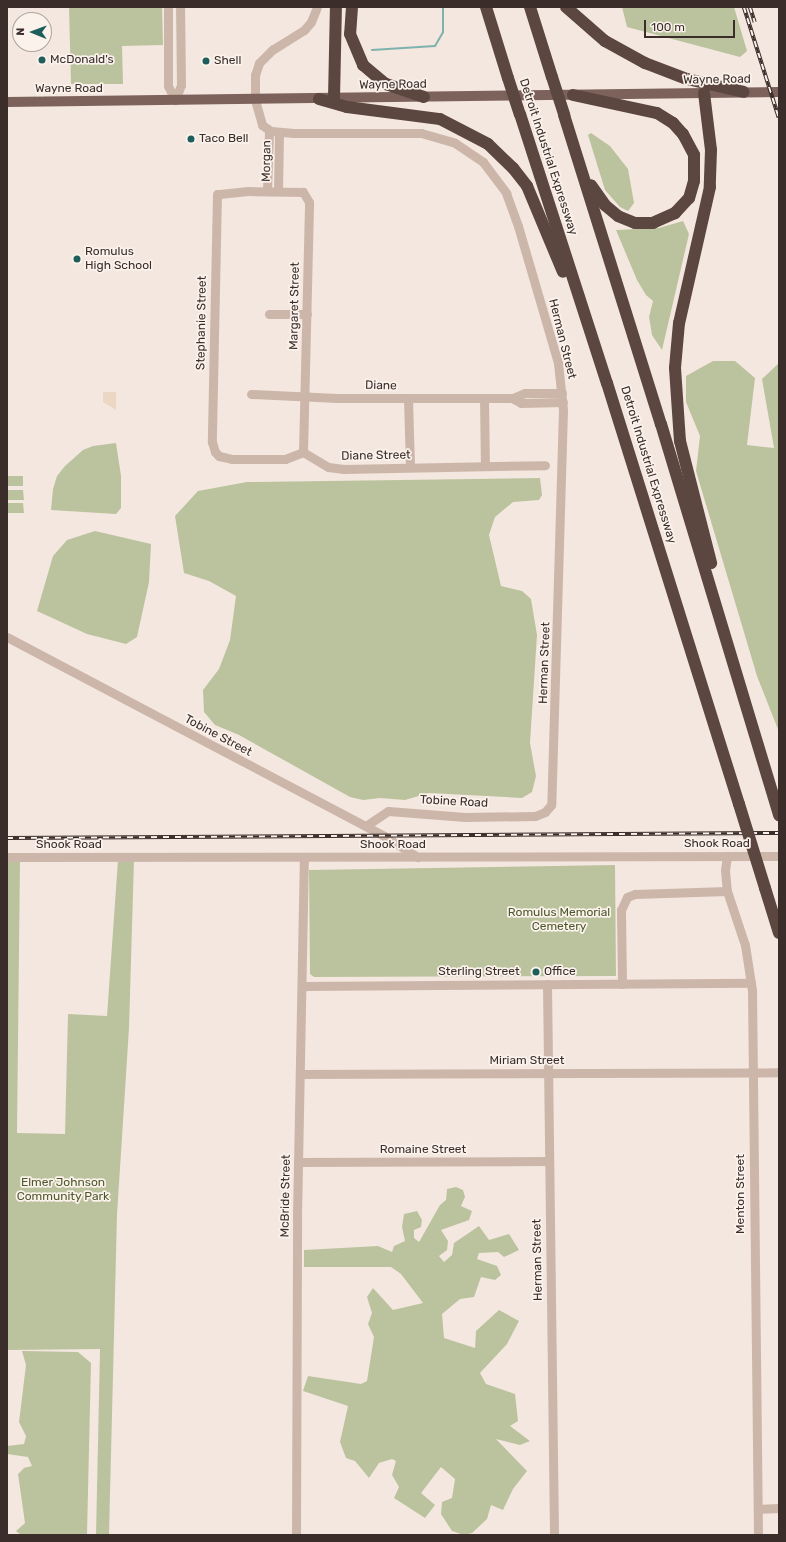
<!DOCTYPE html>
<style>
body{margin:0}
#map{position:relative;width:786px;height:1542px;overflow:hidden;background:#f4e7df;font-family:Rubik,sans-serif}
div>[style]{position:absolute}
.green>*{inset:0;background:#bbc39e}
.plaza>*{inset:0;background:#ecd7c5}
.stream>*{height:2px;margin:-1px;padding:0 1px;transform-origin:1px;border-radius:1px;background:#7db2ae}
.minor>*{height:9px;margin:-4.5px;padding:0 4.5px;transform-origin:4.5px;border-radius:4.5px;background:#ccb6aa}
.major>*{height:10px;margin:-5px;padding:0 5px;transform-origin:5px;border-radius:5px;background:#7c625a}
.highway>*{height:12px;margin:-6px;padding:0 6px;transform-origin:6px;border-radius:6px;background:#5b4640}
.rail>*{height:3.5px;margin-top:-1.75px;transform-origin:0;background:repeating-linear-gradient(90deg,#fbf2ec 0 6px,#3a2d2a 0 12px);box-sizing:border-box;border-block:1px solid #3a2d2a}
.highway-bridge>*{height:12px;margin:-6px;padding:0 6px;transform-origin:6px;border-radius:6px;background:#5b4640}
.dots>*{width:11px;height:11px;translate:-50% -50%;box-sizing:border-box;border:2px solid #fbf2ec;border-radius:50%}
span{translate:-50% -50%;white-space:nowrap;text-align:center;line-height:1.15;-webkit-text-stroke:3.5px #fbf2ec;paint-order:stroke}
.poi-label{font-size:12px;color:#3a2d2a}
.left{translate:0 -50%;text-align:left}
.street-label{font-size:12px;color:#3a2d2a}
.park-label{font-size:12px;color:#4d592c}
.frame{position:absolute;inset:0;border:8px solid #3a2d2a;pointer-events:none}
.north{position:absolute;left:12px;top:12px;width:40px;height:40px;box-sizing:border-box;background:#fbf2ec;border:1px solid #aea39e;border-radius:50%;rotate:271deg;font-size:11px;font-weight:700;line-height:16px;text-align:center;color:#3a2d2a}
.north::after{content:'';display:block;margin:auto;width:14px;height:18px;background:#1d5d5a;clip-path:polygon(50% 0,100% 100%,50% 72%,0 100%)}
.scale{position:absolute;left:644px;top:20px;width:91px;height:18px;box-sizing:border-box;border:2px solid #3a2d2a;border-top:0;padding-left:5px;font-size:12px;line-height:14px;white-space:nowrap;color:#3a2d2a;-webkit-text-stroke:3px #fbf2ec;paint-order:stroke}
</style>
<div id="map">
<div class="green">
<i style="clip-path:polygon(69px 7px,162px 7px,163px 45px,122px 46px,123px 84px,71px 84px)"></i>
<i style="clip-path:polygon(622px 7px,734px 7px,747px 51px,740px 57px,627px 27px)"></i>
<i style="clip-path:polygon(591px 133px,610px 146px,628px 169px,634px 203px,628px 211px,620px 207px,605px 190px,588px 135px)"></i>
<i style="clip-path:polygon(683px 221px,689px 234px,662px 350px,652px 335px,649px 317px,653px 301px,646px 295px,637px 280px,616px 230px,659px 228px)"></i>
<i style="clip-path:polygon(713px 361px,735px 361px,755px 378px,747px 445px,774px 448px,762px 379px,779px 363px,779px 732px,757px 676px,696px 471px,700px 436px,686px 402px,686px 376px)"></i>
<i style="clip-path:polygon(116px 443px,121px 476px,121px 508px,116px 514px,51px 510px,53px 489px,57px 476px,65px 466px,83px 450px,93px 446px)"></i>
<i style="clip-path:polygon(7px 476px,23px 476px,23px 486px,7px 486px)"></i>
<i style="clip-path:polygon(540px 478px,542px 495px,539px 500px,513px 502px,495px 517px,489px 535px,501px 586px,522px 591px,531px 599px,537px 635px,530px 743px,536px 776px,532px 792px,522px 798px,429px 793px,405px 800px,380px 798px,363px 800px,350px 797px,239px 735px,215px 725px,204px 712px,203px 690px,219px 669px,230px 640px,236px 596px,209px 581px,184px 573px,175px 516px,198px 491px,247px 482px)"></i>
<i style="clip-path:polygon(7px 490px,23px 490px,24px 500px,7px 500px)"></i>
<i style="clip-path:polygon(7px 503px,23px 503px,24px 513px,7px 513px)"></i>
<i style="clip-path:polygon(95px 531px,151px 544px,149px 582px,137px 637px,126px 644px,87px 634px,37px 611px,53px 556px,67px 540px)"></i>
<i style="clip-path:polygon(20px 860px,17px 1133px,65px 1134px,68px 1014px,107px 1016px,118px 860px,134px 860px,129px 1028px,117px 1215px,109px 1535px,96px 1535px,100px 1349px,7px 1350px,7px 861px)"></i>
<i style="clip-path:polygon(615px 865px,616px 976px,314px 977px,310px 974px,309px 870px)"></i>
<i style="clip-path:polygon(456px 1187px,463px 1190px,465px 1197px,461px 1206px,472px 1211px,469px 1220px,441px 1230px,448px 1241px,447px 1250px,439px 1256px,444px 1262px,452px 1255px,454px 1243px,479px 1226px,489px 1240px,509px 1234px,519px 1250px,504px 1257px,498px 1252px,479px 1253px,477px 1259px,497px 1266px,501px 1275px,495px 1280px,481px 1277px,474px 1297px,460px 1299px,442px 1314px,444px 1338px,475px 1348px,476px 1331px,499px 1310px,519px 1321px,507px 1344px,480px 1373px,486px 1384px,515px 1394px,518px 1421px,510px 1426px,530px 1441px,520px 1445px,496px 1439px,527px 1471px,513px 1489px,503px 1510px,491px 1505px,487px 1519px,472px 1533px,464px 1535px,452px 1531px,441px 1514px,442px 1502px,452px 1498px,455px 1479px,441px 1467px,421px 1493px,435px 1505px,425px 1518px,394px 1498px,399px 1487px,392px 1475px,396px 1461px,392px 1459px,379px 1463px,369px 1478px,355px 1461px,346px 1458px,340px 1442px,348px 1406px,303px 1391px,308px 1376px,361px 1384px,367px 1381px,374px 1337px,368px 1324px,372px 1313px,367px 1297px,373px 1288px,393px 1310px,423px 1303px,401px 1274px,391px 1267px,304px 1267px,304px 1250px,378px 1246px,392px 1252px,394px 1246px,405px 1241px,402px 1227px,404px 1214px,417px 1211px,422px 1220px,421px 1227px,414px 1230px,414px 1238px,419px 1242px,440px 1205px,446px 1200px,447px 1189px)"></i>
<i style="clip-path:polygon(22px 1351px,78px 1352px,91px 1363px,87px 1535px,21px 1535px,16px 1531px,25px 1523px,18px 1474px,24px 1468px,32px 1466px,28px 1457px,7px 1454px,7px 1446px,24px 1444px,26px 1436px,19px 1422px,26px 1365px)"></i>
</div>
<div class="plaza">
<i style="clip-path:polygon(103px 392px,116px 392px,116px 410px,103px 402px)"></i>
</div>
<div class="stream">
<i style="left:372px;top:50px;width:63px;rotate:-3.6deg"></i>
<i style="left:435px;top:46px;width:16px;rotate:-60deg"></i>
<i style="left:443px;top:32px;width:25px;rotate:-90deg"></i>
</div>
<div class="minor">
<i style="left:168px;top:7px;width:79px;rotate:90deg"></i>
<i style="left:168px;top:86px;width:16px;rotate:63deg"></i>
<i style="left:317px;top:7px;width:16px;rotate:112deg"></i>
<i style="left:311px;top:22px;width:11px;rotate:131deg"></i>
<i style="left:304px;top:30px;width:36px;rotate:148deg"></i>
<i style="left:273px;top:49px;width:20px;rotate:135deg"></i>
<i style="left:259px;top:63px;width:13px;rotate:108deg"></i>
<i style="left:255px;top:75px;width:25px;rotate:90deg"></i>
<i style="left:255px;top:100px;width:26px;rotate:74deg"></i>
<i style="left:262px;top:125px;width:11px;rotate:34deg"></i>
<i style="left:271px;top:131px;width:23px;rotate:5deg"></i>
<i style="left:294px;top:133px;width:127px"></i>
<i style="left:421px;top:133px;width:35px;rotate:16deg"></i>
<i style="left:455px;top:143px;width:34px;rotate:34deg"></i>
<i style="left:483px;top:162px;width:39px;rotate:53deg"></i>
<i style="left:506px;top:193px;width:35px;rotate:70deg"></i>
<i style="left:518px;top:226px;width:143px;rotate:73.7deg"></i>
<i style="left:558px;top:363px;width:47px;rotate:83.9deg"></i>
<i style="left:563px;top:410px;width:395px;rotate:91.7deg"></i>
<i style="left:551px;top:805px;width:9px;rotate:131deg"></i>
<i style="left:545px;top:812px;width:11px;rotate:158deg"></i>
<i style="left:535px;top:816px;width:70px;rotate:179.2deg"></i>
<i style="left:465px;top:817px;width:77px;rotate:-175.5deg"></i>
<i style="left:388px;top:811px;width:27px;rotate:146deg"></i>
<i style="left:175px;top:100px;width:16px;rotate:-68deg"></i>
<i style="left:181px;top:85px;width:78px;rotate:-90.7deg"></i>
<i style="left:267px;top:191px;width:61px;rotate:-88.1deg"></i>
<i style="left:278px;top:191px;width:59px;rotate:-89deg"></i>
<i style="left:269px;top:314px;width:38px"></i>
<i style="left:251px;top:394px;width:86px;rotate:2.7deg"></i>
<i style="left:337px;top:398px;width:176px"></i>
<i style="left:513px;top:398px;width:13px;rotate:-23deg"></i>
<i style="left:525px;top:393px;width:37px"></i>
<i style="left:484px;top:398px;width:68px;rotate:89.2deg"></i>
<i style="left:512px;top:398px;width:10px;rotate:29deg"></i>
<i style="left:521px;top:403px;width:42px;rotate:-1.4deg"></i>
<i style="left:408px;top:399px;width:68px;rotate:88.3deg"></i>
<i style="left:303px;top:452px;width:250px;rotate:-88.6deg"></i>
<i style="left:309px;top:202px;width:12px;rotate:-121deg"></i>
<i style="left:303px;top:192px;width:55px;rotate:-179deg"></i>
<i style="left:248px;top:191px;width:31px;rotate:174deg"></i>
<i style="left:217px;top:194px;width:248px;rotate:91.2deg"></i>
<i style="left:212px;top:442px;width:10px;rotate:73deg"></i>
<i style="left:215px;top:452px;width:6px;rotate:45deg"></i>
<i style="left:219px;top:456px;width:13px;rotate:13deg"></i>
<i style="left:232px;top:459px;width:53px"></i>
<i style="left:285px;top:459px;width:19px;rotate:-21deg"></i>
<i style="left:303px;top:452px;width:29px;rotate:31deg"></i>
<i style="left:328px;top:467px;width:16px;rotate:7deg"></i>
<i style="left:344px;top:469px;width:201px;rotate:-1.1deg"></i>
<i style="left:7px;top:637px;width:426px;rotate:27.8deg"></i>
<i style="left:384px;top:836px;width:40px;rotate:32deg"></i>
<i style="left:727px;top:856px;width:14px;rotate:98deg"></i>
<i style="left:725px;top:870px;width:21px;rotate:85deg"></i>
<i style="left:727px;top:891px;width:57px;rotate:71.6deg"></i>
<i style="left:745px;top:945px;width:46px;rotate:81.2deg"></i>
<i style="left:752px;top:990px;width:545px;rotate:89.37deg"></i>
<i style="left:7px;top:857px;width:772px;rotate:-0.07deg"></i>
<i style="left:547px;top:984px;width:551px;rotate:89.27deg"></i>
<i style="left:622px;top:984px;width:74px;rotate:-90.8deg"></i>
<i style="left:621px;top:910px;width:14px;rotate:-65deg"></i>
<i style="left:627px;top:897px;width:9px;rotate:-21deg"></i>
<i style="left:635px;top:894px;width:92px;rotate:-1.9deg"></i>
<i style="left:303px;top:986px;width:448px;rotate:-0.4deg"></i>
<i style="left:301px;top:1074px;width:478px;rotate:-0.2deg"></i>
<i style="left:298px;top:1162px;width:251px;rotate:-0.2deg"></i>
<i style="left:758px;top:1509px;width:21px;rotate:-3deg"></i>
<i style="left:296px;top:1535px;width:318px;rotate:-89.8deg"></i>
<i style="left:297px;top:1217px;width:360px;rotate:-88.9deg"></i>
</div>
<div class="major">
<i style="left:7px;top:102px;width:772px;rotate:-0.74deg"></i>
</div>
<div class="highway">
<i style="left:352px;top:7px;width:27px;rotate:94deg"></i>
<i style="left:350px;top:34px;width:34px;rotate:67deg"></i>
<i style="left:363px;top:65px;width:30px;rotate:40deg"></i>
<i style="left:386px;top:84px;width:40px;rotate:18.9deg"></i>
<i style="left:486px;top:7px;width:74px;rotate:72.8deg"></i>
<i style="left:530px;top:7px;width:73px;rotate:72.6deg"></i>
<i style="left:566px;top:7px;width:52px;rotate:41.1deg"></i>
<i style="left:605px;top:41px;width:46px;rotate:28.8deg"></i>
<i style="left:645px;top:63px;width:45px;rotate:20.9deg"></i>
<i style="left:687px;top:79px;width:58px;rotate:12.8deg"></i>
<i style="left:704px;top:93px;width:57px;rotate:83deg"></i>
<i style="left:711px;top:150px;width:37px;rotate:92deg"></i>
<i style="left:710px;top:187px;width:139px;rotate:102.8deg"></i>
<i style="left:679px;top:323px;width:45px;rotate:95.1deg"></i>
<i style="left:675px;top:368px;width:73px;rotate:86.1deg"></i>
<i style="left:680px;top:441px;width:126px;rotate:75.7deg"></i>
<i style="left:573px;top:95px;width:86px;rotate:12.1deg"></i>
<i style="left:657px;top:113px;width:19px;rotate:32deg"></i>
<i style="left:673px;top:123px;width:15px;rotate:48deg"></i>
<i style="left:683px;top:134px;width:24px;rotate:62deg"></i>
<i style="left:694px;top:155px;width:26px;rotate:90deg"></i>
<i style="left:694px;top:181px;width:18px;rotate:106deg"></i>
<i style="left:689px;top:198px;width:21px;rotate:133deg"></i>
<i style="left:675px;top:213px;width:24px;rotate:156deg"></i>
<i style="left:653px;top:223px;width:18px;rotate:180deg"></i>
<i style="left:635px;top:223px;width:18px;rotate:-158deg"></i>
<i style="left:618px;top:216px;width:17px;rotate:-140deg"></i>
<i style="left:605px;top:205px;width:24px;rotate:-125deg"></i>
<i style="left:319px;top:99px;width:29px;rotate:16deg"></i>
<i style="left:347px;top:107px;width:94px;rotate:7.4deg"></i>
<i style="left:440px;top:119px;width:54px;rotate:27.5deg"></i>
<i style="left:488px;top:144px;width:35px;rotate:44deg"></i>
<i style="left:513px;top:168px;width:23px;rotate:52deg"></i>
<i style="left:527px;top:186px;width:93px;rotate:67.3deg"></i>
<i style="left:334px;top:99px;width:92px;rotate:-88.8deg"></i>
<i style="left:520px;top:114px;width:283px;rotate:72.1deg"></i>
<i style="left:607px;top:383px;width:441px;rotate:72.6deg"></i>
<i style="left:564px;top:115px;width:324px;rotate:72.6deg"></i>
<i style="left:661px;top:424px;width:409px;rotate:73.2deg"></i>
<i style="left:765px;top:888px;width:47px;rotate:72.7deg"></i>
</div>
<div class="rail">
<i style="left:744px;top:7px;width:116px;rotate:72.5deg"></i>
<i style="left:750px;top:7px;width:16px;rotate:72deg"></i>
<i style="left:7px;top:838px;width:772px;rotate:-0.37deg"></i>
</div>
<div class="highway-bridge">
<i style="left:552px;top:77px;width:40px;rotate:72deg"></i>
<i style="left:508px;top:78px;width:38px;rotate:72deg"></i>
<i style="left:739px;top:804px;width:88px;rotate:72.8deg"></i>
</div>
<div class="dots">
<i style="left:42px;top:60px;background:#1d5d5a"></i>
<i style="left:206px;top:61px;background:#1d5d5a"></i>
<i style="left:191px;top:139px;background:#1d5d5a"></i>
<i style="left:77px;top:259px;background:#1d5d5a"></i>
<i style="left:536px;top:972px;background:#1d5d5a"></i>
</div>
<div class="poi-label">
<span class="left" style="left:50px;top:60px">McDonald's</span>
<span class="left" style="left:214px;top:61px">Shell</span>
<span class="left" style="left:199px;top:139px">Taco Bell</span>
<span class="left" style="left:85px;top:259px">Romulus<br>High School</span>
<span class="left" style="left:544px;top:972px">Office</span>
</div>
<div class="street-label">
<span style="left:717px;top:80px;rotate:-1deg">Wayne Road</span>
<span style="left:393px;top:85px;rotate:-1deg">Wayne Road</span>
<span style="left:69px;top:89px">Wayne Road</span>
<span style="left:548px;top:157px;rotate:72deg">Detroit Industrial Expressway</span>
<span style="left:267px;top:161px;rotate:-89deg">Morgan</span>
<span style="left:295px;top:306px;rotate:-89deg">Margaret Street</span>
<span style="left:202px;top:323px;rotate:-89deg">Stephanie Street</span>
<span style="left:562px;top:339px;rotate:76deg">Herman Street</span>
<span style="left:381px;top:386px;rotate:1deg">Diane</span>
<span style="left:376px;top:456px;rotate:-1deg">Diane Street</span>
<span style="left:648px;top:465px;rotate:73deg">Detroit Industrial Expressway</span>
<span style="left:545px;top:663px;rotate:-88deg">Herman Street</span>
<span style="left:218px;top:736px;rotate:28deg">Tobine Street</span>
<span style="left:454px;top:802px;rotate:3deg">Tobine Road</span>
<span style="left:717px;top:844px">Shook Road</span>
<span style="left:69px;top:845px">Shook Road</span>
<span style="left:393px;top:845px">Shook Road</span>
<span style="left:479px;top:972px">Sterling Street</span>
<span style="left:527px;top:1061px">Miriam Street</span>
<span style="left:423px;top:1150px">Romaine Street</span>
<span style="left:741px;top:1194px;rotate:-90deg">Menton Street</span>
<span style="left:286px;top:1196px;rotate:-89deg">McBride Street</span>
<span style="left:538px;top:1260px;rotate:-91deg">Herman Street</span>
</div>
<div class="park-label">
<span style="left:559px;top:920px">Romulus Memorial<br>Cemetery</span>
<span style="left:63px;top:1190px">Elmer Johnson<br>Community Park</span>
</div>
<div class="frame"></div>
<div class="north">N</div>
<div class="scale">100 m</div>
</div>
